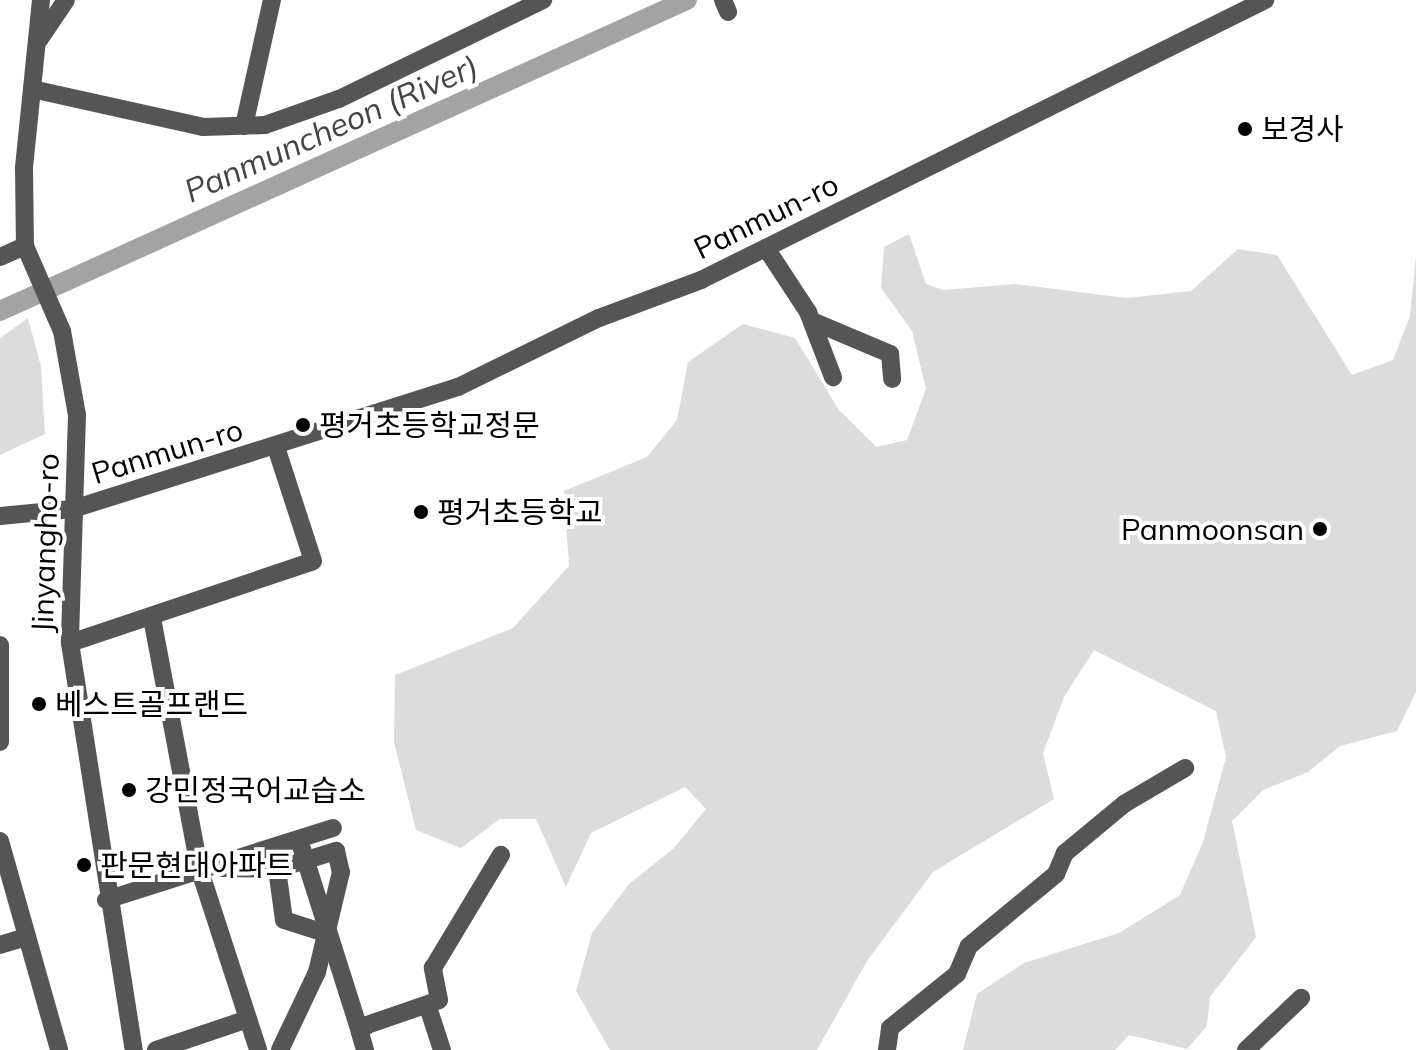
<!DOCTYPE html>
<meta charset="utf-8">
<style>
body{margin:0}
#map{position:relative;width:1416px;height:1050px;overflow:hidden;background:#fff;font-family:Mulish,"Noto Sans KR",sans-serif}
div>[style]{position:absolute}
.green>*{inset:0;background:#dcdcdc}
.river>*{height:20px;margin:-10px;padding:0 10px;transform-origin:10px;border-radius:10px;background:#a3a3a3}
.minor>*{height:18px;margin:-9px;padding:0 9px;transform-origin:9px;border-radius:9px;background:#555}
.dots>*{width:22px;height:22px;translate:-50% -50%;box-sizing:border-box;border:4px solid #fff;border-radius:50%}
span{translate:-50% -50%;white-space:nowrap;text-align:center;line-height:1.15;-webkit-text-stroke:8px #fff;paint-order:stroke}
.poi-label{font-size:30px;color:#000}
.left{translate:0 -50%;text-align:left}
.right{translate:-100% -50%;text-align:right}
.street-label{font-size:30px;color:#000}
.water-label{font-size:32px;color:#444;font-style:italic}
</style>
<div id="map">
<div class="green">
<i style="clip-path:polygon(909px 234px,926px 284px,943px 290px,1016px 284px,1126px 298px,1191px 291px,1238px 249px,1277px 255px,1352px 375px,1393px 360px,1410px 316px,1416px 256px,1416px 692px,1397px 731px,1340px 746px,1308px 772px,1263px 790px,1232px 821px,1256px 937px,1210px 997px,1207px 1026px,1187px 1049px,1129px 1035px,1115px 1050px,963px 1050px,977px 994px,1024px 963px,1119px 933px,1180px 895px,1203px 842px,1226px 757px,1216px 711px,1094px 650px,1064px 697px,1043px 753px,1054px 799px,933px 872px,867px 961px,817px 1050px,610px 1050px,576px 991px,592px 933px,629px 884px,674px 848px,706px 809px,685px 787px,591px 833px,566px 887px,536px 819px,500px 819px,461px 848px,416px 830px,394px 742px,395px 675px,513px 628px,569px 566px,564px 491px,647px 457px,677px 420px,688px 362px,743px 324px,795px 338px,839px 410px,876px 447px,907px 440px,926px 389px,912px 331px,881px 288px,884px 247px)"></i>
<i style="clip-path:polygon(28px 318px,41px 367px,45px 434px,0 455px,0 338px)"></i>
</div>
<div class="river">
<i style="left:0;top:311px;width:754px;rotate:-24.36deg"></i>
</div>
<div class="minor">
<i style="left:41px;top:0;width:169px;rotate:95.8deg"></i>
<i style="left:24px;top:168px;width:78px;rotate:89.3deg"></i>
<i style="left:25px;top:246px;width:93px;rotate:66.5deg"></i>
<i style="left:62px;top:331px;width:85px;rotate:79.9deg"></i>
<i style="left:77px;top:415px;width:228px;rotate:91.8deg"></i>
<i style="left:70px;top:643px;width:412px;rotate:81.1deg"></i>
<i style="left:723px;top:0;width:13px;rotate:67deg"></i>
<i style="left:39px;top:40px;width:48px;rotate:-56deg"></i>
<i style="left:32px;top:89px;width:175px;rotate:12.5deg"></i>
<i style="left:203px;top:127px;width:62px;rotate:-1.8deg"></i>
<i style="left:265px;top:125px;width:78px;rotate:-19.4deg"></i>
<i style="left:339px;top:99px;width:227px;rotate:-25.9deg"></i>
<i style="left:244px;top:126px;width:129px;rotate:-77.5deg"></i>
<i style="left:766px;top:248px;width:77px;rotate:56.7deg"></i>
<i style="left:808px;top:312px;width:70px;rotate:69deg"></i>
<i style="left:0;top:257px;width:27px;rotate:-24deg"></i>
<i style="left:812px;top:321px;width:85px;rotate:22.9deg"></i>
<i style="left:890px;top:354px;width:25px;rotate:85deg"></i>
<i style="left:0;top:516px;width:73px;rotate:-5.5deg"></i>
<i style="left:73px;top:509px;width:404px;rotate:-17.6deg"></i>
<i style="left:458px;top:387px;width:157px;rotate:-26.1deg"></i>
<i style="left:599px;top:318px;width:109px;rotate:-20.4deg"></i>
<i style="left:701px;top:280px;width:630px;rotate:-26.4deg"></i>
<i style="left:152px;top:618px;width:258px;rotate:79.3deg"></i>
<i style="left:200px;top:871px;width:188px;rotate:72deg"></i>
<i style="left:70px;top:643px;width:256px;rotate:-18.6deg"></i>
<i style="left:313px;top:561px;width:120px;rotate:-108deg"></i>
<i style="left:0;top:645px;width:97px;rotate:90deg"></i>
<i style="left:0;top:841px;width:217px;rotate:74.2deg"></i>
<i style="left:302px;top:849px;width:192px;rotate:72.4deg"></i>
<i style="left:222px;top:868px;width:55px;rotate:1deg"></i>
<i style="left:277px;top:869px;width:51px;rotate:82.2deg"></i>
<i style="left:284px;top:920px;width:46px;rotate:17.7deg"></i>
<i style="left:277px;top:869px;width:62px;rotate:-17deg"></i>
<i style="left:336px;top:851px;width:22px;rotate:77deg"></i>
<i style="left:341px;top:872px;width:103px;rotate:103.5deg"></i>
<i style="left:317px;top:972px;width:86px;rotate:115.4deg"></i>
<i style="left:106px;top:900px;width:238px;rotate:-17.6deg"></i>
<i style="left:0;top:945px;width:28px;rotate:-17deg"></i>
<i style="left:428px;top:1007px;width:45px;rotate:72deg"></i>
<i style="left:156px;top:1050px;width:97px;rotate:-18.6deg"></i>
<i style="left:365px;top:1050px;width:19px;rotate:-106deg"></i>
<i style="left:360px;top:1032px;width:10px;rotate:-45deg"></i>
<i style="left:367px;top:1025px;width:76px;rotate:-19.1deg"></i>
<i style="left:439px;top:1000px;width:33px;rotate:-101deg"></i>
<i style="left:433px;top:968px;width:132px;rotate:-59deg"></i>
<i style="left:887px;top:1050px;width:22px;rotate:-82deg"></i>
<i style="left:890px;top:1028px;width:86px;rotate:-38.9deg"></i>
<i style="left:957px;top:974px;width:30px;rotate:-67deg"></i>
<i style="left:969px;top:946px;width:113px;rotate:-39.6deg"></i>
<i style="left:1056px;top:874px;width:23px;rotate:-67deg"></i>
<i style="left:1065px;top:853px;width:77px;rotate:-39.7deg"></i>
<i style="left:1124px;top:804px;width:71px;rotate:-30.5deg"></i>
<i style="left:1246px;top:1050px;width:76px;rotate:-43.4deg"></i>
</div>
<div class="dots">
<i style="left:1245px;top:129px;background:#000"></i>
<i style="left:303px;top:425px;background:#000"></i>
<i style="left:421px;top:512px;background:#000"></i>
<i style="left:1320px;top:529px;background:#000"></i>
<i style="left:39px;top:704px;background:#000"></i>
<i style="left:129px;top:790px;background:#000"></i>
<i style="left:84px;top:865px;background:#000"></i>
</div>
<div class="poi-label">
<span class="left" style="left:1261px;top:129px">보경사</span>
<span class="left" style="left:319px;top:425px">평거초등학교정문</span>
<span class="left" style="left:437px;top:512px">평거초등학교</span>
<span class="right" style="left:1304px;top:529px">Panmoonsan</span>
<span class="left" style="left:55px;top:704px">베스트골프랜드</span>
<span class="left" style="left:145px;top:790px">강민정국어교습소</span>
<span class="left" style="left:100px;top:865px">판문현대아파트</span>
</div>
<div class="street-label">
<span style="left:766px;top:216px;rotate:-26deg">Panmun-ro</span>
<span style="left:167px;top:451px;rotate:-17deg">Panmun-ro</span>
<span style="left:45px;top:543px;rotate:-88deg">Jinyangho-ro</span>
</div>
<div class="water-label">
<span style="left:331px;top:128px;rotate:-24deg">Panmuncheon (River)</span>
</div>
</div>
